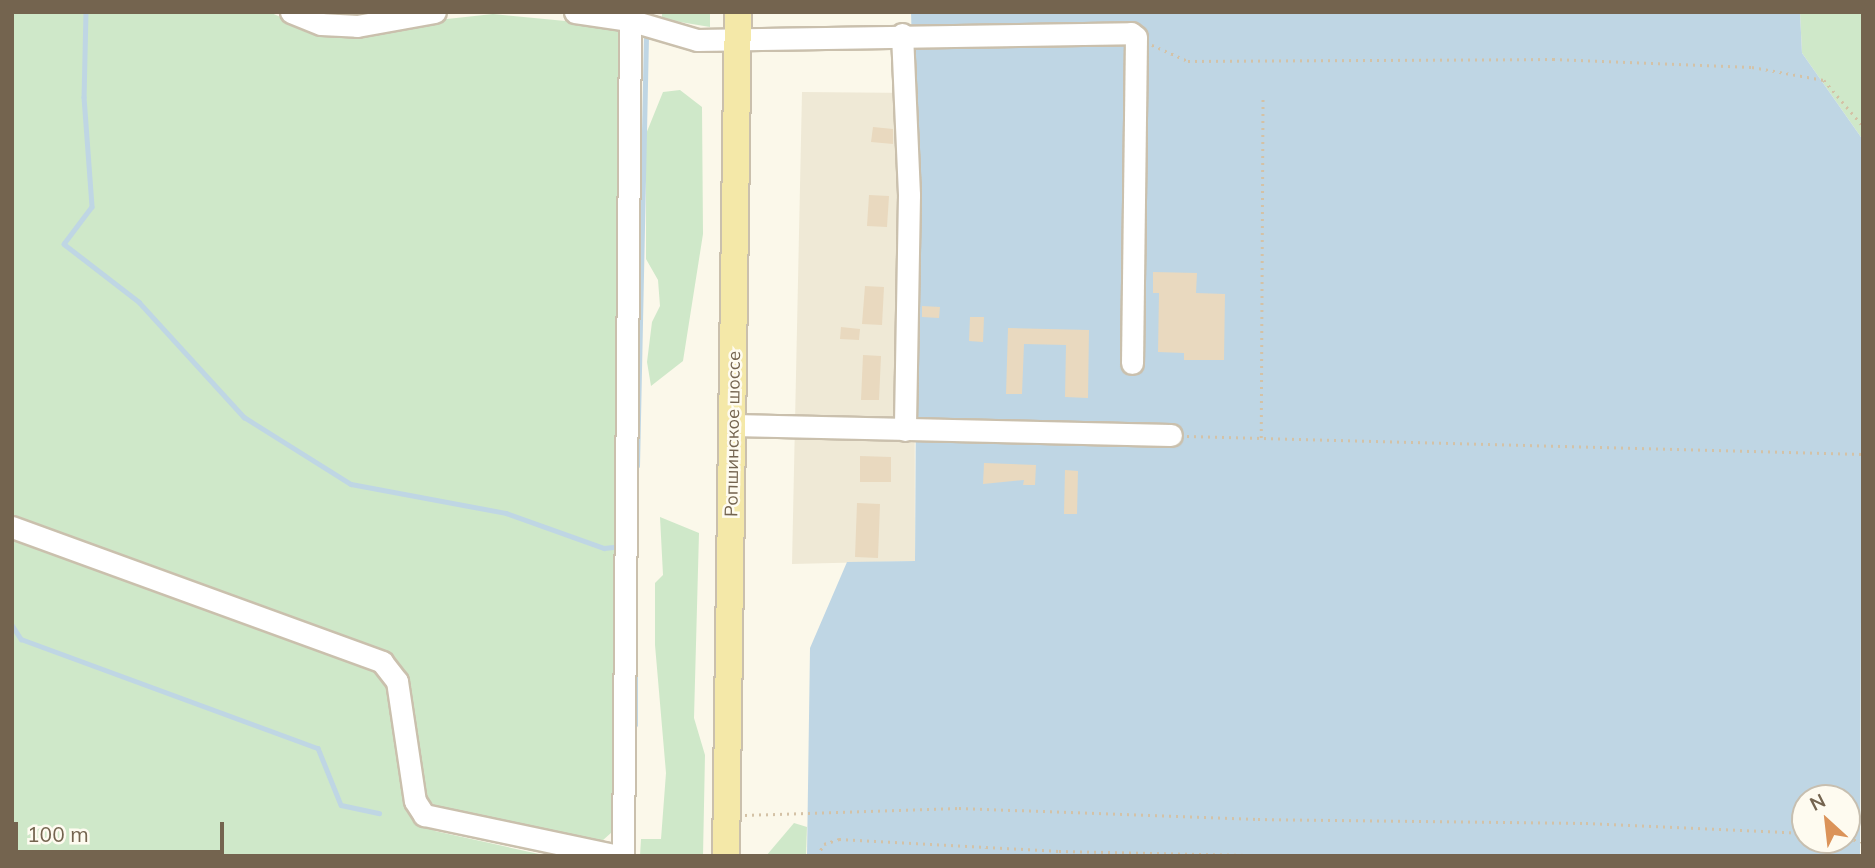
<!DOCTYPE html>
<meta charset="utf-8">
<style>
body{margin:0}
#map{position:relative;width:1875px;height:868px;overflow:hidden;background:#fbf8ea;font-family:Mulish,sans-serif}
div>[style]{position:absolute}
.residential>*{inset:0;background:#efe9d6}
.green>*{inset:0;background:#cfe8c9}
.water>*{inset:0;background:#bfd6e4}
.stream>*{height:4.5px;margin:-2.25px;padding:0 2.25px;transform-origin:2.25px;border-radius:2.25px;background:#bfd6e4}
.building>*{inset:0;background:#e9d9bf}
.path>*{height:2.5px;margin-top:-1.25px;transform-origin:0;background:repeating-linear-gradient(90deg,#d4c2a6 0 2px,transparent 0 7px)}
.roads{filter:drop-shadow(2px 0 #cac0ad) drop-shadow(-2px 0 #cac0ad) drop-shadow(0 2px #cac0ad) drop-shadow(0 -2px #cac0ad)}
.minor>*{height:21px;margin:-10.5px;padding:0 10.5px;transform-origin:10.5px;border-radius:10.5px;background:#fff}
.major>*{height:26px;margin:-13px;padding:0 13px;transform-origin:13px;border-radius:13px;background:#f4e8a8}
span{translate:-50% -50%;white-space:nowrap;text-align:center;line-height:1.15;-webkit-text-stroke:5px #fefbf0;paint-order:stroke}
.street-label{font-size:18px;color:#74644f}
.frame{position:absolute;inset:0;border:14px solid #74644f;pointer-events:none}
.north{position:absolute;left:1791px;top:784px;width:70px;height:70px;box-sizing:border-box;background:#fefbf0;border:2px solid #c7bfb0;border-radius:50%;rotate:333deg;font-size:19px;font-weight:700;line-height:28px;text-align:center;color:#74644f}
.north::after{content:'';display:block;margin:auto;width:24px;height:32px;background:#db9359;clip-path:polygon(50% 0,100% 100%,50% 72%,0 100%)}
.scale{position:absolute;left:14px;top:822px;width:210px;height:32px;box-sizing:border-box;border:4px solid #74644f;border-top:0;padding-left:9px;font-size:21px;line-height:24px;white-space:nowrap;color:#74644f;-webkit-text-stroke:5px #fefbf0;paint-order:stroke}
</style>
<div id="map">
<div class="residential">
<i style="clip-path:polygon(802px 92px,914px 93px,915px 561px,792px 564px)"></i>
</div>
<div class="green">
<i style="clip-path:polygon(12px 12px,269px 12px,318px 33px,493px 14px,607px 25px,618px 31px,622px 63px,616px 712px,612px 832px,602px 841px,441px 812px,423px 794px,407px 674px,384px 651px,12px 518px)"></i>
<i style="clip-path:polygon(662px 12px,710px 12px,710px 27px,662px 19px)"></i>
<i style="clip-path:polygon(1800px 12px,1863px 12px,1863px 140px,1802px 53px)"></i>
<i style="clip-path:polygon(680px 90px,702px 107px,703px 234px,683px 361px,651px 386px,647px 362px,652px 322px,660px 306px,658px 280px,646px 259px,646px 134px,663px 92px)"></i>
<i style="clip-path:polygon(660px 517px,699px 533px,694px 718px,705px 755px,703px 856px,640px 856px,641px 839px,661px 839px,666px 773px,655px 645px,655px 583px,663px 575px)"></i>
<i style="clip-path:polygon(12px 533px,378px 667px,391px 686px,413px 818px,435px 831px,548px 856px,12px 856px)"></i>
<i style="clip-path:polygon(794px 823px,807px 827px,806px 856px,766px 856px)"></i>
</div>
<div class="water">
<i style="clip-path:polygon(evenodd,911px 12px,1800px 12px,1802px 53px,1863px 140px,1860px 856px,807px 856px,810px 648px,847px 562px,915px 561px,917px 222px,911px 12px,1805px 798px,1847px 798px,1847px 840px,1805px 840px,1805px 798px)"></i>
</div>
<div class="stream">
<i style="left:86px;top:12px;width:85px;rotate:91.3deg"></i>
<i style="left:84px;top:97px;width:110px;rotate:85.8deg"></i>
<i style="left:92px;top:207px;width:46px;rotate:127.1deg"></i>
<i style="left:64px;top:244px;width:95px;rotate:37.7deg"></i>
<i style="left:139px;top:302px;width:156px;rotate:47.6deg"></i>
<i style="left:244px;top:417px;width:126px;rotate:32.1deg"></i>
<i style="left:351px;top:484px;width:158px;rotate:10.6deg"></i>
<i style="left:506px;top:513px;width:104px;rotate:19.7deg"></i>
<i style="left:604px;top:548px;width:9px;rotate:-6deg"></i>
<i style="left:647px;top:13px;width:1px;rotate:-90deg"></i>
<i style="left:637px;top:466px;width:429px;rotate:-88.8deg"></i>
<i style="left:12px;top:625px;width:17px;rotate:57deg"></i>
<i style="left:21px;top:639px;width:316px;rotate:20.2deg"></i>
<i style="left:318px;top:748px;width:61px;rotate:68deg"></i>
<i style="left:341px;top:805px;width:39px;rotate:12deg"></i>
<i style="left:635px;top:725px;width:106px;rotate:-90deg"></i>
</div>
<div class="building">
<i style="clip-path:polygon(873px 127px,893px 129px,893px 144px,871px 142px)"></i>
<i style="clip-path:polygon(869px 195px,889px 196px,887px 227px,867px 226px)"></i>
<i style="clip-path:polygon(1153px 272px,1197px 273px,1196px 293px,1225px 294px,1224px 360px,1184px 360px,1184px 353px,1158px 352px,1159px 293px,1153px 293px)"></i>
<i style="clip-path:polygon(865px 286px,884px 287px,882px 325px,862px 324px)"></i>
<i style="clip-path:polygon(922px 306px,940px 307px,939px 318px,922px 317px)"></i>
<i style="clip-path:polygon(970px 317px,984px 317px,983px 342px,969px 341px)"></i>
<i style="clip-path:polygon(841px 327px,860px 329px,859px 340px,840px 339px)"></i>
<i style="clip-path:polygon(1008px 328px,1089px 330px,1088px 398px,1065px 397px,1066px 345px,1024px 344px,1022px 394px,1006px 394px)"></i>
<i style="clip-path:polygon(863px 355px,881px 356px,879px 400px,861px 400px)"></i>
<i style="clip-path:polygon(860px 456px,891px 457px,891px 482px,860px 482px)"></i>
<i style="clip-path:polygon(984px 463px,1036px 465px,1035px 485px,1023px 485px,1024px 480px,983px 484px)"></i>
<i style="clip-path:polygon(1065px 470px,1078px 471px,1077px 514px,1064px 514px)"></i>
<i style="clip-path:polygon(857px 503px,880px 504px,878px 558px,855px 557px)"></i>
</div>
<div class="path">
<i style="left:1152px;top:45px;width:39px;rotate:24deg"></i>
<i style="left:1188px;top:61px;width:365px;rotate:-0.3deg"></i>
<i style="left:1553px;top:59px;width:199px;rotate:2.3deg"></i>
<i style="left:1752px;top:67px;width:73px;rotate:10.2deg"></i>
<i style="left:1824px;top:80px;width:60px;rotate:49.7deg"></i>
<i style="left:1187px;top:436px;width:676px;rotate:1.53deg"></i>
<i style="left:1261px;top:438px;width:341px;rotate:-89.7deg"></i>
<i style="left:745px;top:815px;width:214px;rotate:-1.9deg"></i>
<i style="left:959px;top:808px;width:299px;rotate:2.1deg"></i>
<i style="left:1258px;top:819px;width:328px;rotate:0.7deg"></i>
<i style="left:1586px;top:823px;width:219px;rotate:2.6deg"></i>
<i style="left:1847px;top:838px;width:16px;rotate:14deg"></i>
<i style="left:817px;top:856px;width:14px;rotate:-60deg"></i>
<i style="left:824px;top:844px;width:16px;rotate:-18deg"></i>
<i style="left:839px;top:839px;width:220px;rotate:3.1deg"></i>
<i style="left:1059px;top:851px;width:239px;rotate:1.2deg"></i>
<i style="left:986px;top:856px;width:8px;rotate:-90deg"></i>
</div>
<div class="roads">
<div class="minor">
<i style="left:291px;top:12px;width:32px;rotate:22deg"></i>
<i style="left:321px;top:24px;width:36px;rotate:3deg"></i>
<i style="left:357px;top:26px;width:79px;rotate:-10.2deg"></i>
<i style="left:575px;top:12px;width:55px;rotate:8.4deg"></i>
<i style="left:629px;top:20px;width:71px;rotate:16.4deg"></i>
<i style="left:697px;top:40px;width:434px;rotate:-0.9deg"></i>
<i style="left:1131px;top:33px;width:6px;rotate:39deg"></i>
<i style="left:1136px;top:37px;width:326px;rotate:90.7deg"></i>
<i style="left:902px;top:34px;width:161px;rotate:87.5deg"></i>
<i style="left:909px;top:195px;width:235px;rotate:91deg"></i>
<i style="left:733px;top:425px;width:438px;rotate:1.3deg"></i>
<i style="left:12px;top:527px;width:394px;rotate:20deg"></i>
<i style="left:382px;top:662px;width:24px;rotate:52deg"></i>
<i style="left:397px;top:681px;width:121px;rotate:81.5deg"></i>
<i style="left:415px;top:801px;width:17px;rotate:57deg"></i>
<i style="left:424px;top:815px;width:199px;rotate:11.9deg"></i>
<i style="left:623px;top:856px;width:844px;rotate:-89.52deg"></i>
</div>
<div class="major">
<i style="left:726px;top:856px;width:844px;rotate:-89.19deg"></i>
</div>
</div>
<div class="street-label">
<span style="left:733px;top:434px;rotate:-89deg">Ропшинское шоссе</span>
</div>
<div class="frame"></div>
<div class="north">N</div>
<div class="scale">100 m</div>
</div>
